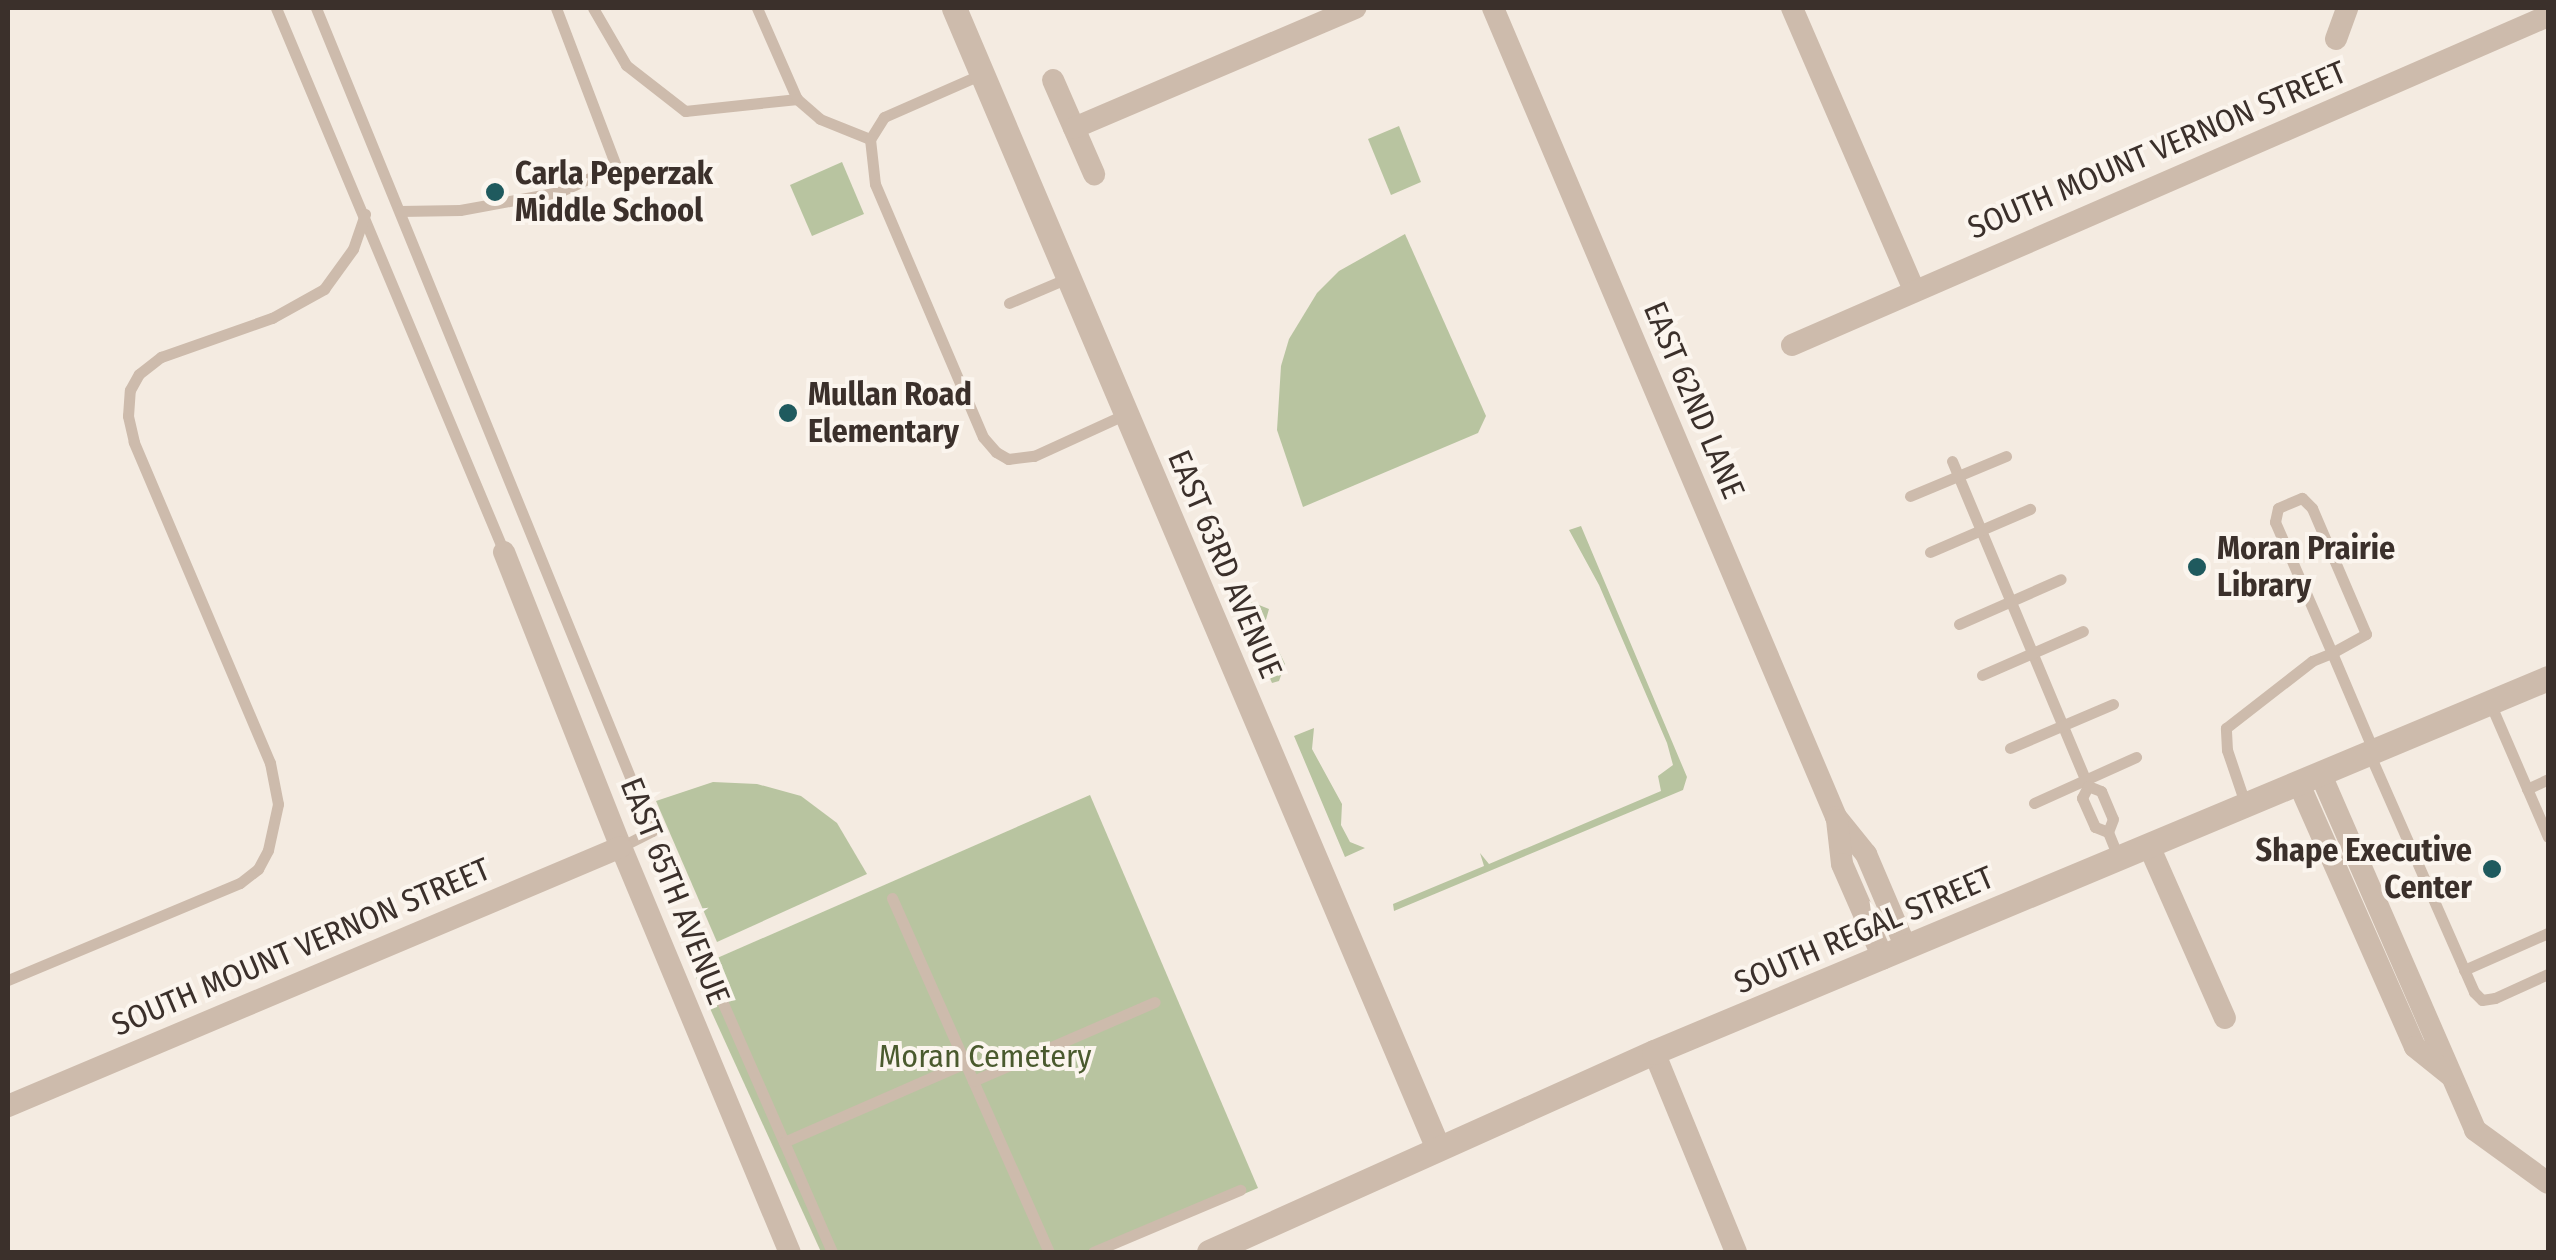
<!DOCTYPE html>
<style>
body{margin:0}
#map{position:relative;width:2556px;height:1260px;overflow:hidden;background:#f4ebe1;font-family:"Fira Sans Condensed",sans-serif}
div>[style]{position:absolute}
.green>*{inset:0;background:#b8c4a0}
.service>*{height:11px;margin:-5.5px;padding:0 5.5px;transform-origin:5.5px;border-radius:5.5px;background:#cdbbac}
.minor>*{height:22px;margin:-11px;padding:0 11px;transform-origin:11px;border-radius:11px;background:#cdbbac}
.tertiary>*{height:25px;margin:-12.5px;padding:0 12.5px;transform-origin:12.5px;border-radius:12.5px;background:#cdbbac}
.dots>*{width:28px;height:28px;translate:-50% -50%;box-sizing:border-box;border:5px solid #fbf5ee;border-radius:50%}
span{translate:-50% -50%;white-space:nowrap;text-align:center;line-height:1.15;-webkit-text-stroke:8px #fbf5ee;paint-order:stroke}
.street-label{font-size:32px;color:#3b302b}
.poi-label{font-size:32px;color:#3b302b;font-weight:700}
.left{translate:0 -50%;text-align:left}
.right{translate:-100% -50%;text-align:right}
.park-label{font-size:32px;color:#4a5a2e}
.frame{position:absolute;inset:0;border:10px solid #3b302b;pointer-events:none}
</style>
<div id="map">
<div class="green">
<i style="clip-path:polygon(1399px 126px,1421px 182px,1391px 195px,1368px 139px)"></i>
<i style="clip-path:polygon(842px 162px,864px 214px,812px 236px,790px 185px)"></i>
<i style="clip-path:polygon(1405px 234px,1486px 416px,1478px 433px,1303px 507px,1277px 430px,1281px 366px,1289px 339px,1317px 293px,1339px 271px)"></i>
<i style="clip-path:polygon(1581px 526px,1687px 777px,1683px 790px,1394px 911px,1393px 904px,1484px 866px,1480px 853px,1489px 864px,1661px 791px,1658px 776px,1673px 765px,1667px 743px,1599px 585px,1569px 530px)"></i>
<i style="clip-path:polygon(1239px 597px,1269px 609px,1265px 623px,1285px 664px,1279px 681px,1272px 683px,1237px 603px)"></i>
<i style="clip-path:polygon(1314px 728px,1312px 749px,1342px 804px,1341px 825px,1350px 842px,1365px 848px,1345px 857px,1294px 736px)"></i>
<i style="clip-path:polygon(713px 782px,757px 784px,801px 796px,837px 823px,867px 874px,717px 942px,656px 801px)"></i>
<i style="clip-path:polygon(1090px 795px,1258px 1188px,1106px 1252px,821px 1252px,692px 969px)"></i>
</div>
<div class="service">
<i style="left:276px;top:8px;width:590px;rotate:67.26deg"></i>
<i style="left:316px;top:8px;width:889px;rotate:67.79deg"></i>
<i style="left:652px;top:831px;width:35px;rotate:153deg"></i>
<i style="left:593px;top:8px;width:66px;rotate:59.9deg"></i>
<i style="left:626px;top:65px;width:75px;rotate:37.9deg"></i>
<i style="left:685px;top:111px;width:113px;rotate:-6.1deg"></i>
<i style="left:757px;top:8px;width:99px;rotate:66.3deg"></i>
<i style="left:797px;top:99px;width:30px;rotate:41deg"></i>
<i style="left:820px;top:119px;width:54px;rotate:21.8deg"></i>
<i style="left:982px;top:74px;width:107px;rotate:156.3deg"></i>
<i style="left:884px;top:117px;width:26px;rotate:122deg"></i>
<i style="left:870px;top:139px;width:45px;rotate:83.7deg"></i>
<i style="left:875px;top:184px;width:275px;rotate:66.9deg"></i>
<i style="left:983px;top:437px;width:20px;rotate:49deg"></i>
<i style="left:996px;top:452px;width:14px;rotate:30deg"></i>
<i style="left:1008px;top:459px;width:26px;rotate:-7deg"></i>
<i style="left:1034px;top:456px;width:101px;rotate:-24.5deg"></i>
<i style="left:400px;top:211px;width:60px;rotate:-1deg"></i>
<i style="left:460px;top:210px;width:101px;rotate:-10.3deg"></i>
<i style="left:559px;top:192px;width:63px;rotate:-24.5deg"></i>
<i style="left:616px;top:166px;width:169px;rotate:-110.8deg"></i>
<i style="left:1009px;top:303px;width:64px;rotate:-23deg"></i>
<i style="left:1952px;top:461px;width:352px;rotate:67.3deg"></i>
<i style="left:1910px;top:496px;width:104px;rotate:-22.6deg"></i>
<i style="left:2302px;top:498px;width:14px;rotate:45deg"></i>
<i style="left:2312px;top:508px;width:137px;rotate:66.8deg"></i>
<i style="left:2366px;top:634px;width:39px;rotate:151deg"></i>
<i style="left:2332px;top:653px;width:143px;rotate:-113.5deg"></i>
<i style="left:2275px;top:522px;width:14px;rotate:-78deg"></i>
<i style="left:2278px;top:508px;width:26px;rotate:-23deg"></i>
<i style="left:1930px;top:552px;width:109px;rotate:-23.3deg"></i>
<i style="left:1959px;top:624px;width:111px;rotate:-23.8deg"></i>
<i style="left:1982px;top:675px;width:110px;rotate:-23.5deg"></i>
<i style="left:2490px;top:703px;width:146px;rotate:66.6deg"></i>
<i style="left:2010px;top:748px;width:112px;rotate:-23.1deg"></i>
<i style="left:2370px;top:755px;width:259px;rotate:66.3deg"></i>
<i style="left:2474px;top:992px;width:11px;rotate:45deg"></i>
<i style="left:2482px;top:1000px;width:13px;rotate:-9deg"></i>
<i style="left:2495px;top:998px;width:58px;rotate:-24.4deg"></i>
<i style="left:2527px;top:789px;width:23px;rotate:-25deg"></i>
<i style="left:2034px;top:803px;width:112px;rotate:-24.3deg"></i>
<i style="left:2246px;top:806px;width:59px;rotate:-108.7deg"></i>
<i style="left:2227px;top:750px;width:22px;rotate:-93deg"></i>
<i style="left:2226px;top:728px;width:109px;rotate:-37.9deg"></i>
<i style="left:2312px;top:661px;width:22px;rotate:-22deg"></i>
<i style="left:2332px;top:653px;width:108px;rotate:67deg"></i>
<i style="left:2108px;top:832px;width:14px;rotate:-159deg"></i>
<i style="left:2095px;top:827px;width:32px;rotate:-114deg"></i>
<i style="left:2082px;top:798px;width:13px;rotate:-63deg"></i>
<i style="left:2088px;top:786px;width:14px;rotate:21deg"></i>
<i style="left:2101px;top:791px;width:30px;rotate:67deg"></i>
<i style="left:2113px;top:819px;width:14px;rotate:111deg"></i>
<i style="left:2108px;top:832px;width:29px;rotate:68deg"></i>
<i style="left:892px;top:898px;width:387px;rotate:66.1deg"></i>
<i style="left:2464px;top:970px;width:92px;rotate:-23.8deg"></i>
<i style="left:711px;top:976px;width:181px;rotate:66.3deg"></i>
<i style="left:784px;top:1142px;width:197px;rotate:-23.6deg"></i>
<i style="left:8px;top:980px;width:251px;rotate:-22.7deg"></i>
<i style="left:240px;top:883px;width:23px;rotate:-38deg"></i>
<i style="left:258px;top:869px;width:21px;rotate:-62deg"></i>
<i style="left:268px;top:850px;width:47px;rotate:-77.7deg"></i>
<i style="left:278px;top:804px;width:42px;rotate:-101deg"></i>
<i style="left:270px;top:763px;width:349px;rotate:-113deg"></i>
<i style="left:134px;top:442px;width:27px;rotate:-103deg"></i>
<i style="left:128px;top:416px;width:26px;rotate:-86deg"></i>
<i style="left:130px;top:390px;width:18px;rotate:-61deg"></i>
<i style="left:139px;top:374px;width:28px;rotate:-38deg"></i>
<i style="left:161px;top:357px;width:118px;rotate:-19.4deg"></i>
<i style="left:272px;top:318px;width:60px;rotate:-29.1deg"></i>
<i style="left:324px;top:289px;width:49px;rotate:-54.1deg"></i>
<i style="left:353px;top:249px;width:37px;rotate:-71deg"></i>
<i style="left:973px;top:1081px;width:198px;rotate:-23.5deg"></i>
<i style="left:784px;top:1142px;width:120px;rotate:66.4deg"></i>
<i style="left:1093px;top:1252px;width:160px;rotate:-22.9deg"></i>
</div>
<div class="minor">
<i style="left:1493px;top:8px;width:879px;rotate:67.02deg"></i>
<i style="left:1836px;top:817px;width:48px;rotate:51deg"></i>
<i style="left:1866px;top:854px;width:102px;rotate:66.9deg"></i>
<i style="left:1792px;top:8px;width:307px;rotate:66.6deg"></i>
<i style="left:2336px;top:39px;width:33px;rotate:-70deg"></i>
<i style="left:1053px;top:80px;width:103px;rotate:66.4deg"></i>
<i style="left:1074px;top:128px;width:306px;rotate:-23.1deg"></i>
<i style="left:1792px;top:345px;width:824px;rotate:-23.52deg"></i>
<i style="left:504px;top:552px;width:317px;rotate:68.4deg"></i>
<i style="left:621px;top:847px;width:439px;rotate:67.4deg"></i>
<i style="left:2321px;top:775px;width:387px;rotate:66.5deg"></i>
<i style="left:2475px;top:1130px;width:90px;rotate:36deg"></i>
<i style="left:2299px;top:784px;width:287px;rotate:66.2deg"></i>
<i style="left:2415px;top:1047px;width:45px;rotate:38.7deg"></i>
<i style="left:1837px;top:820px;width:44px;rotate:83.5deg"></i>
<i style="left:1842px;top:864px;width:103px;rotate:66.4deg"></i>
<i style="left:2149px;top:846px;width:188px;rotate:66.2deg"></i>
<i style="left:1654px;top:1052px;width:216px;rotate:67.7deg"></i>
<i style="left:8px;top:1106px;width:665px;rotate:-22.9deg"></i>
</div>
<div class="tertiary">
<i style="left:954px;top:8px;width:1236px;rotate:67deg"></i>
<i style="left:1209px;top:1252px;width:488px;rotate:-24.2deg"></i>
<i style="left:1654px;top:1052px;width:969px;rotate:-22.7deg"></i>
</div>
<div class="dots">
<i style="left:495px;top:192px;background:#1f5a5e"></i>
<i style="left:788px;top:413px;background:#1f5a5e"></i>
<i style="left:2197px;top:567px;background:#1f5a5e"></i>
<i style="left:2492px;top:869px;background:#1f5a5e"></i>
</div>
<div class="street-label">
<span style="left:2157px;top:150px;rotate:-23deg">SOUTH MOUNT VERNON STREET</span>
<span style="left:1694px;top:400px;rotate:67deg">EAST 62ND LANE</span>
<span style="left:1225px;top:564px;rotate:67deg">EAST 63RD AVENUE</span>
<span style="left:675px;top:891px;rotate:68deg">EAST 65TH AVENUE</span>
<span style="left:1864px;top:930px;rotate:-23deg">SOUTH REGAL STREET</span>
<span style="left:301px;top:947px;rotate:-23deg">SOUTH MOUNT VERNON STREET</span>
</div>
<div class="poi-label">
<span class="left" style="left:515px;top:192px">Carla Peperzak<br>Middle School</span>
<span class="left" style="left:808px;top:413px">Mullan Road<br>Elementary</span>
<span class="left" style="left:2217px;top:567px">Moran Prairie<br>Library</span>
<span class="right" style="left:2472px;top:869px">Shape Executive<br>Center</span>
</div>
<div class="park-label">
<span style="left:985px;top:1056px">Moran Cemetery</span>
</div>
<div class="frame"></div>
</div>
